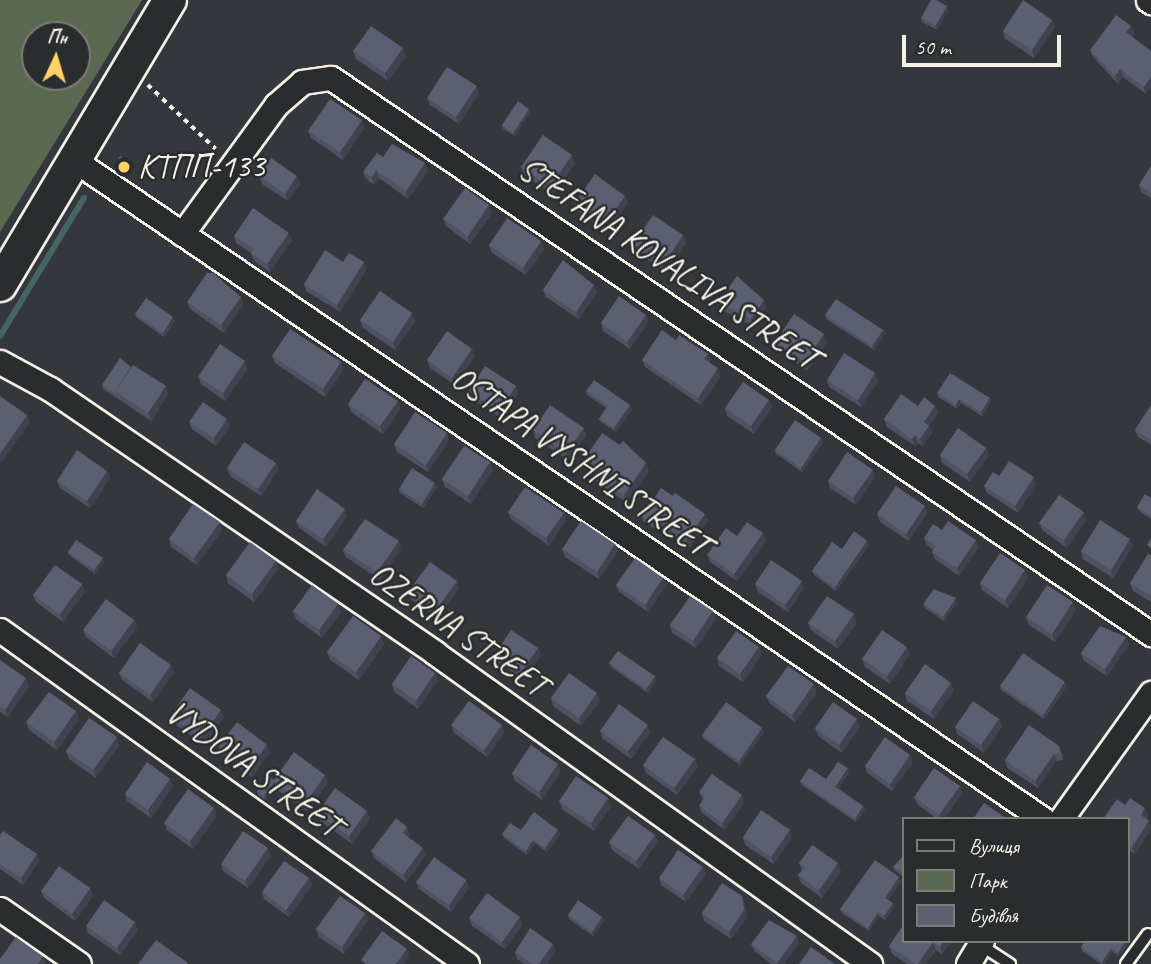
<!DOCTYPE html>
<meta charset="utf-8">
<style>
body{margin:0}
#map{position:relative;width:1151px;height:964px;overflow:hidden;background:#34373c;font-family:Caveat,sans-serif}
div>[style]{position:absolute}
.green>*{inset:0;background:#5c6951}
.stream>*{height:6px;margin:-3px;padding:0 3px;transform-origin:3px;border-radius:3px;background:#456466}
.path>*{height:3.5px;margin-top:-1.75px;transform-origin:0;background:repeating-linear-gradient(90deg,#f4f1e8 0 5px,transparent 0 10px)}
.roads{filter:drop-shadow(2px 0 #f4f1e8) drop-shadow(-2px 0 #f4f1e8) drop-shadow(0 2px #f4f1e8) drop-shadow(0 -2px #f4f1e8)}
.lane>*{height:10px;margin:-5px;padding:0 5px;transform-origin:5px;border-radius:5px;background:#2a2d2e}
.street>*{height:23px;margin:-11.5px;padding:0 11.5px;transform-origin:11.5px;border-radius:11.5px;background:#2a2d2e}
.secondary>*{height:32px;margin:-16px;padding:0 16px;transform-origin:16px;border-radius:16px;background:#2a2d2e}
.wall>*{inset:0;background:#4f5262}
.shaded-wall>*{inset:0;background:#404250}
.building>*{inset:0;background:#5c5f72}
.dots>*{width:19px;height:19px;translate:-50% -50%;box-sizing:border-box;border:4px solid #2a2d2e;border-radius:50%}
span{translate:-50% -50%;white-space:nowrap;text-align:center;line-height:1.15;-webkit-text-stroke:5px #2a2d2e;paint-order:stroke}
.poi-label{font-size:33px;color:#f4f1e8}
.left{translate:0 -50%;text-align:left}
.street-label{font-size:33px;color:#f4f1e8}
.legend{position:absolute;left:902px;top:817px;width:228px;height:126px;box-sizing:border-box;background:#2a2d2e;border:2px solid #7b7b78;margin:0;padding:9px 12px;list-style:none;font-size:21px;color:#f4f1e8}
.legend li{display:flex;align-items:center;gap:14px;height:35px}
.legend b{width:35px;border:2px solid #7b7b78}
.north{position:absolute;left:21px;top:21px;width:70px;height:70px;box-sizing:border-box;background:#2a2d2e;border:2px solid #7b7b78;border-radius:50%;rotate:4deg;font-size:19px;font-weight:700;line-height:28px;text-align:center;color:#f4f1e8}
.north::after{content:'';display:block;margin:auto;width:24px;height:32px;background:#ffd166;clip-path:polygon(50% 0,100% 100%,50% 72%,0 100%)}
.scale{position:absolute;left:902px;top:35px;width:159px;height:32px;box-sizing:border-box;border:4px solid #f4f1e8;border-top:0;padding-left:9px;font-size:21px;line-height:24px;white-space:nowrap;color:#f4f1e8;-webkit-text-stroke:5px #2a2d2e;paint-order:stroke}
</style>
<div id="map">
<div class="green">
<i style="clip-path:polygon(evenodd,0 0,142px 0,0 232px,0 0,35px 35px,77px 35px,77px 77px,35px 77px,35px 35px)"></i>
</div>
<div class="stream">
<i style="left:0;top:336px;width:162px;rotate:-58.7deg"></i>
</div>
<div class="path">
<i style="left:148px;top:85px;width:93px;rotate:43.3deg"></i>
</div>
<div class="roads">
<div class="lane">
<i style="left:979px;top:944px;width:37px;rotate:33deg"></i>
<i style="left:1126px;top:964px;width:37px;rotate:-54deg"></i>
</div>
<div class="street">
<i style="left:1148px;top:0;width:4px;rotate:34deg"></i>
<i style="left:77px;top:162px;width:1168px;rotate:34.22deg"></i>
<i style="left:182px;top:234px;width:160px;rotate:-53.9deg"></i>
<i style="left:276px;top:105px;width:35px;rotate:-41deg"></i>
<i style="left:302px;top:82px;width:29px;rotate:-8deg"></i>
<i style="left:331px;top:78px;width:991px;rotate:34.14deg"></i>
<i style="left:0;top:362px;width:57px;rotate:28.4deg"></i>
<i style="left:50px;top:389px;width:467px;rotate:34.4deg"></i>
<i style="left:435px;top:653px;width:535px;rotate:35.56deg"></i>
<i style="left:0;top:630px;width:574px;rotate:35.57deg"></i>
<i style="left:1061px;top:819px;width:155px;rotate:-54.5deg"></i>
<i style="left:0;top:909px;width:96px;rotate:34.8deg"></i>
<i style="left:968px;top:964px;width:27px;rotate:-59deg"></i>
</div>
<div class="secondary">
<i style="left:0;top:285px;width:332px;rotate:-59.2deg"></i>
</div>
</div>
<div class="wall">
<i style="clip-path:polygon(948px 10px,937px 30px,922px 22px,921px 18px)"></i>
<i style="clip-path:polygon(1052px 20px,1055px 27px,1034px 58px,1005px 39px,1003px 31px)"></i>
<i style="clip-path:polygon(1131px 26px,1134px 33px,1132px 36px,1146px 94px,1123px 77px,1118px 84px,1093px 57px,1090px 50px)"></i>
<i style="clip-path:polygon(403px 48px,406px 56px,388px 81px,356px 59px,353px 51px)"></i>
<i style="clip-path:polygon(479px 94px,459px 124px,430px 105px,427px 98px)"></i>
<i style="clip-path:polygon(530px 112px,515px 136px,503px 129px,502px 125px)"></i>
<i style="clip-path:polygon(364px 128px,343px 160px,311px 138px,308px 131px)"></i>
<i style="clip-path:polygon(383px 157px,428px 171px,408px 199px,379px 178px,374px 185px,366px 179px,363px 172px)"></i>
<i style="clip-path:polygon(130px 162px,131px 166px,127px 174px,117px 168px,116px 164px)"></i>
<i style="clip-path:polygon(575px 163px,553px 195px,524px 175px,521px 167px)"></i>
<i style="clip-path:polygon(1151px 166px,1151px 198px,1141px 192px,1139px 185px)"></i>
<i style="clip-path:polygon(259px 176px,300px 184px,288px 201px,262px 184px)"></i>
<i style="clip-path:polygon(625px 196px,628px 203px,608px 232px,577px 211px,574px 204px)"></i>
<i style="clip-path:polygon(492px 213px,470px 244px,446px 226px,443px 219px)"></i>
<i style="clip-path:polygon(683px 235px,686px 243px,666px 272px,636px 252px,633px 244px)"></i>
<i style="clip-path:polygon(234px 236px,292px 240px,270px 272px,254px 261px,251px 253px,236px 243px)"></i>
<i style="clip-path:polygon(541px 241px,544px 249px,526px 275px,492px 253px,489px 245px)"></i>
<i style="clip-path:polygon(343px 262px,367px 269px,340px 312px,306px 291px,304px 284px)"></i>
<i style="clip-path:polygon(543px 290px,597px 292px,579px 319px,546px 297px)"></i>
<i style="clip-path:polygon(241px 297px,243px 304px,224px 333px,190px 309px,187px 302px)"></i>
<i style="clip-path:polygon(719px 302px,766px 307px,754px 326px,721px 310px)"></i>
<i style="clip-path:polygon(412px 313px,415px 321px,395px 350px,363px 328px,360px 320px)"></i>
<i style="clip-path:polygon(135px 314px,175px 321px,164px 337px,137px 318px)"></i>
<i style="clip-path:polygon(646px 315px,648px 322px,630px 349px,603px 331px,601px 323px)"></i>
<i style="clip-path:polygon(825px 315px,883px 330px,885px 333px,874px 350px,826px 319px)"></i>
<i style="clip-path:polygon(676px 340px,708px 354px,710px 361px,710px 363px,721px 376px,701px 405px,645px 367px,642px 360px)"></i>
<i style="clip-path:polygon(775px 342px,827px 342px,807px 370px,777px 350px)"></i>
<i style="clip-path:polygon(472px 349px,475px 356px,455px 385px,430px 368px,427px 360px)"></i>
<i style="clip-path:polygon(272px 356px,343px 370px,325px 397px,275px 363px)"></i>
<i style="clip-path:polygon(247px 369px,225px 401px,201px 384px,198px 377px)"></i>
<i style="clip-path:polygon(827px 380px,878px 381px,861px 407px,829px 387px)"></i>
<i style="clip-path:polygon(102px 385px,168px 394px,151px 421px,103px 389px)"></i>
<i style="clip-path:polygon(469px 391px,518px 393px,502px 419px,471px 398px)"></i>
<i style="clip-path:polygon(586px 391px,632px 409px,616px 432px,601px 422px,599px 419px,606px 408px,587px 395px)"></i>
<i style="clip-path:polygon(937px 393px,991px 402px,982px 416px,961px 403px,957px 409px,938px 397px)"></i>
<i style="clip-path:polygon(398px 401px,400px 409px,383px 434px,351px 412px,348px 404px)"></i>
<i style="clip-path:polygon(1151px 405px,1151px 445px,1138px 437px,1135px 430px)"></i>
<i style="clip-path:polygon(918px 406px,935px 406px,938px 413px,929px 426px,932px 433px,923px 446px,918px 443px,915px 446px,887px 427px,884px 419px)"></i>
<i style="clip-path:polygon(772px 407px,754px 434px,727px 416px,725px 408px)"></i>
<i style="clip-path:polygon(189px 422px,230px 426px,216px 446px,192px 429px)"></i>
<i style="clip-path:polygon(533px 430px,586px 435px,569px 461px,535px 438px)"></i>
<i style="clip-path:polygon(449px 440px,428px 472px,397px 452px,394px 444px)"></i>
<i style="clip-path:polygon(823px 442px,802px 472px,776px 454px,775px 450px)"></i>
<i style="clip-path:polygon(986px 448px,989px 455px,970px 482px,942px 463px,940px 455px)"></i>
<i style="clip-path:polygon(585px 458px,649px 471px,627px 503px,591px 478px,588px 471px,590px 468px,587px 466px)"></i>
<i style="clip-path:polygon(276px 463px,278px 470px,261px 496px,230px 476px,227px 468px)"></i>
<i style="clip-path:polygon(493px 470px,471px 504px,445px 487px,442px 479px)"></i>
<i style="clip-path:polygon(107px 471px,110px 478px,90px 508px,60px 488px,57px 481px)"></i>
<i style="clip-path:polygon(999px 476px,1036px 484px,1018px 513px,987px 493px,984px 486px)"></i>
<i style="clip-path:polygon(875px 477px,856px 505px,830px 488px,828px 481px)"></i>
<i style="clip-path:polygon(437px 487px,423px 508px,400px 493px,399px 489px)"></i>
<i style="clip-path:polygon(673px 496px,705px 514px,708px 521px,690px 547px,660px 527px,659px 525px,656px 530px,643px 521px,642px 517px)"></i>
<i style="clip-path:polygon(1151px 498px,1151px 519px,1139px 511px,1137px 507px)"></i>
<i style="clip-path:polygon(508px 512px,566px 520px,549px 546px,511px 519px)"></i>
<i style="clip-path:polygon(927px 513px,909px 541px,880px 522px,877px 514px)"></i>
<i style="clip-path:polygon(347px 516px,326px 547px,299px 528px,296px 521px)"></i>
<i style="clip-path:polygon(1086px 520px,1067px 548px,1042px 530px,1039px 523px)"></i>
<i style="clip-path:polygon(222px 530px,197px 565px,171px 547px,169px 539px)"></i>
<i style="clip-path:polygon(942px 530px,976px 540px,978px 548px,959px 576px,935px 559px,932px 552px,933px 550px,927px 545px,924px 538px)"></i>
<i style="clip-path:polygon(763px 533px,766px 541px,737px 581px,710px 562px,707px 555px,737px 536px)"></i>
<i style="clip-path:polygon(615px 544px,618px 551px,599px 579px,565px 557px,562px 549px)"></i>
<i style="clip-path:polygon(869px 545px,836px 591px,814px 575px,812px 571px,842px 549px)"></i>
<i style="clip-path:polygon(1133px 546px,1113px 578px,1083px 559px,1081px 551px)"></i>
<i style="clip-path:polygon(401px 549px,380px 580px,346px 557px,343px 550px)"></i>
<i style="clip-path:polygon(68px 552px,104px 562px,95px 574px,69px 555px)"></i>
<i style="clip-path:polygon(1151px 555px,1151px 602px,1133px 591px,1130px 583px)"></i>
<i style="clip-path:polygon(276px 561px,278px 569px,254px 602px,228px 583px,226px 575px)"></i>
<i style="clip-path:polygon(663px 578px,666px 585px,648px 612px,619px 592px,616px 585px)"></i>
<i style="clip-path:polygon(1028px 578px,1008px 608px,982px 590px,980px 583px)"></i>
<i style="clip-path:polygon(457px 581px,459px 588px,438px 618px,411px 599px,408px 592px)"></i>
<i style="clip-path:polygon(82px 584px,85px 592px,63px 622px,36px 602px,33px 595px)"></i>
<i style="clip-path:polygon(755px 584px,804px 588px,788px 612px,758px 592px)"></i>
<i style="clip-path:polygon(957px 602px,944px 621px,925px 608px,923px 604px)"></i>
<i style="clip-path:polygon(1076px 610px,1055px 642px,1029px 625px,1026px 617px)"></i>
<i style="clip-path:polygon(293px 611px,341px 612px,322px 638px,296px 619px)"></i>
<i style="clip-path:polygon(716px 619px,696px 648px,672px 633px,670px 625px)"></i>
<i style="clip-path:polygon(134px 620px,137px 627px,114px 658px,86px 637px,83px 630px)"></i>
<i style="clip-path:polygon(857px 622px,838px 649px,811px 630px,808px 623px)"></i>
<i style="clip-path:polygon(381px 636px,384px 644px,359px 680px,330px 660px,327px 652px)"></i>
<i style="clip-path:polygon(1126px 637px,1129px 645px,1107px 676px,1084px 661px,1081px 653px)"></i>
<i style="clip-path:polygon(538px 648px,541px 655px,524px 680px,497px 662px,495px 654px)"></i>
<i style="clip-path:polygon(762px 654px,743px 682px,719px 666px,717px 658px)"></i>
<i style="clip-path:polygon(910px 654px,890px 684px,865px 667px,862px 659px)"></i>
<i style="clip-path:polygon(0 660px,29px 686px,8px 717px,0 712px)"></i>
<i style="clip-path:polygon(609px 663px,655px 676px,656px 680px,648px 693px,611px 667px)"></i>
<i style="clip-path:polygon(171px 665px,174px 672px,153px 702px,122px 680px,119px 673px)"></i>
<i style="clip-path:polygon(435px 673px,438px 680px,418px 709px,394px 692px,392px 684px)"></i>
<i style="clip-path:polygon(1000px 686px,1067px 686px,1044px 719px,1001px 690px)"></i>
<i style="clip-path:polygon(954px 690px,934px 719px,907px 701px,905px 693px)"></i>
<i style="clip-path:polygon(817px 692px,795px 722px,769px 703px,766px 696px)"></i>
<i style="clip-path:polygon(551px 698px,600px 701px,581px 726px,553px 706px)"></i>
<i style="clip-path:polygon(76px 711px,79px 719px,57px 750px,29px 730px,26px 722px)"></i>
<i style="clip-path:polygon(170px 716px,224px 717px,204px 745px,173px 723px)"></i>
<i style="clip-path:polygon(999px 719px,1002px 727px,984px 753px,957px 734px,955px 727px)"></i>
<i style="clip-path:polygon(451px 725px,502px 725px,504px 733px,487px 757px,454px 733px)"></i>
<i style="clip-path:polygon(1029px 725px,1062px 753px,1063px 760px,1056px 761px,1038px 788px,1007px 768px,1005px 760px)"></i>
<i style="clip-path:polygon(860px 726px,842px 753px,818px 736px,815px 728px)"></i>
<i style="clip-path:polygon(600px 731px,650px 732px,631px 759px,602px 738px)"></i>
<i style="clip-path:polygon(764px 732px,740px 765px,704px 739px,702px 735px)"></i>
<i style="clip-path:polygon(119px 745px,96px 778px,69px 759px,66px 751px)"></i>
<i style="clip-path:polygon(218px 747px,270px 752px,252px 777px,221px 754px)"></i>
<i style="clip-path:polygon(695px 759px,697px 767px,677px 795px,646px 773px,643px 765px)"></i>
<i style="clip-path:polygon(913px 762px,892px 791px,867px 773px,865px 766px)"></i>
<i style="clip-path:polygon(561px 771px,542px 800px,515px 781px,512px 773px)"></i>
<i style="clip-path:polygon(849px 772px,838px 788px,863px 806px,865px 810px,856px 822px,802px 785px,800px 781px,826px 779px)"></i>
<i style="clip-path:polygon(325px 775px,328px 782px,307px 811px,276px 789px,275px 786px,265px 800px,258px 795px,257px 791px,274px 780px)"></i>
<i style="clip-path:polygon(170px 779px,173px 786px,151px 818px,127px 801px,125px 794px)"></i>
<i style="clip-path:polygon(960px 786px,962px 793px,944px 819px,937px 819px,917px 804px,914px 797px)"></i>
<i style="clip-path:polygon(699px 792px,744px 803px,725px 830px,702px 813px,699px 806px,703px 800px)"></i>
<i style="clip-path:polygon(608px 798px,611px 806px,594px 831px,562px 809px,559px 801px)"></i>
<i style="clip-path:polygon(1125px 805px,1148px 816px,1135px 854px,1128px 850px,1128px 819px)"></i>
<i style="clip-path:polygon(317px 814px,370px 818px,352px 844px,320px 821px)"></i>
<i style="clip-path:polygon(217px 815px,193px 849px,167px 830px,164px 823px)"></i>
<i style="clip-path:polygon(521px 830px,558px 830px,560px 834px,547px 852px,535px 843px,527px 855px,504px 838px,502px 834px)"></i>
<i style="clip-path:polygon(410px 834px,408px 837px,426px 855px,406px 882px,374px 858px,371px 851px)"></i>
<i style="clip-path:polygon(0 835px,37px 854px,39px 861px,23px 885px,0 869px)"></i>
<i style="clip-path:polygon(655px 835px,657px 842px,639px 869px,612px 850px,609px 842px)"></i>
<i style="clip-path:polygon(743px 837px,792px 837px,774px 864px,745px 845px)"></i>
<i style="clip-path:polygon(904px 855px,904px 877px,894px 870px,893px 867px)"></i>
<i style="clip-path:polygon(271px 856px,248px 888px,223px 871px,221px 864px)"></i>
<i style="clip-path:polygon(799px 863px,841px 871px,822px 898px,801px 883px,798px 875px,802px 870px)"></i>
<i style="clip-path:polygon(706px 874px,686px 902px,661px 885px,659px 878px)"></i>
<i style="clip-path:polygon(309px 878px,312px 885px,289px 917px,264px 899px,262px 892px)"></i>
<i style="clip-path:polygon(466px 880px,469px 888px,451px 912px,419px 889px,416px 882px)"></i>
<i style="clip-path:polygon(901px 881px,888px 900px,894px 907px,885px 920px,879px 916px,869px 931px,842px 913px,840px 909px)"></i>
<i style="clip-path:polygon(90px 888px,93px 896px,75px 921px,44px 898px,41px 891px)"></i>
<i style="clip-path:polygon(744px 904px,747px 918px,731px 939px,704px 921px,702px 913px)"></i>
<i style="clip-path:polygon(365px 913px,368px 920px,344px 954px,319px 937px,316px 929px)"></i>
<i style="clip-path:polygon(568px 915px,602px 917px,604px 921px,593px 936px,569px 919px)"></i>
<i style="clip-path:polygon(469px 918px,522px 925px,505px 949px,472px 926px)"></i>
<i style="clip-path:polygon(86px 926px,138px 930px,120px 955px,88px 933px)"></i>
<i style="clip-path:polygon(1129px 936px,1130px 940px,1119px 956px,1112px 952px,1104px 964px,1101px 964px,1082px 951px,1081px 947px)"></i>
<i style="clip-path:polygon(951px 942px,942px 954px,936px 950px,926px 964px,907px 964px,892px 954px,889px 946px)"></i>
<i style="clip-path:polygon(799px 943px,784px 964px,771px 964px,754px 951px,751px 944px)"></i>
<i style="clip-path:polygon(553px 944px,555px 951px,547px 964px,524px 964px,517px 959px,515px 952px)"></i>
</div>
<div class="shaded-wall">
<i style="clip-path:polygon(947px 6px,948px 10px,937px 30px,935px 26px)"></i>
<i style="clip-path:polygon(1052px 20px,1055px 27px,1034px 58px,1032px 50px)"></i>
<i style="clip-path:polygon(1131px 26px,1134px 33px,1129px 40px,1126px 32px)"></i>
<i style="clip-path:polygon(403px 48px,406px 56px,388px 81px,385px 73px)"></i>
<i style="clip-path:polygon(1120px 69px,1123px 77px,1118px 84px,1115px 76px)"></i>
<i style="clip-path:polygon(1151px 77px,1151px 88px,1146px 94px,1144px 87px)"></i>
<i style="clip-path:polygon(477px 86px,479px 94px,459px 124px,456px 117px)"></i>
<i style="clip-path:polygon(529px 109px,530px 112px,515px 136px,513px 133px)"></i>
<i style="clip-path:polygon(362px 120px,364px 128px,343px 160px,340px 152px)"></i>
<i style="clip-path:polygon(572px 155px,575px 163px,553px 195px,550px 187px)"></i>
<i style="clip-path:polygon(130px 162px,131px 166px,127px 174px,126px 170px)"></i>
<i style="clip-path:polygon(425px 163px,428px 171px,408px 199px,406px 191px)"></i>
<i style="clip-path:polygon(376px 170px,379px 178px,374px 185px,372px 177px)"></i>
<i style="clip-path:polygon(297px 176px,300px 184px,288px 201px,285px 194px)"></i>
<i style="clip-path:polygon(625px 196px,628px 203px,608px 232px,605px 225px)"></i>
<i style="clip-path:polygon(489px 205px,492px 213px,470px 244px,468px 236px)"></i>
<i style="clip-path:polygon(289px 233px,292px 240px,270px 272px,267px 264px)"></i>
<i style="clip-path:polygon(683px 235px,686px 243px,666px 272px,663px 265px)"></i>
<i style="clip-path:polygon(541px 241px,544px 249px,526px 275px,523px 268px)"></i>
<i style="clip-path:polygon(364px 262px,367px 269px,340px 312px,337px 305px)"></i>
<i style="clip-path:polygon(594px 285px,597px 292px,579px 319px,576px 312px)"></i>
<i style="clip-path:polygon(241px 297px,243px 304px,224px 333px,221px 325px)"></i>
<i style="clip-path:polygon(764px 300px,766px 307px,754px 326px,751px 319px)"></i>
<i style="clip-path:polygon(412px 313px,415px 321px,395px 350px,393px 342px)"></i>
<i style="clip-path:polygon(646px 315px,648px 322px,630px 349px,627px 342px)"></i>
<i style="clip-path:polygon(173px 317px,175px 321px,164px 337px,163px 333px)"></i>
<i style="clip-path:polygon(883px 330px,885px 333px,874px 350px,872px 346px)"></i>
<i style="clip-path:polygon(824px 334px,827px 342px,807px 370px,805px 362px)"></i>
<i style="clip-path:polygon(472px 349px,475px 356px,455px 385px,452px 378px)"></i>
<i style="clip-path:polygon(708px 354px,710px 361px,707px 366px,704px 359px)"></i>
<i style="clip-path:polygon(245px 361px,247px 369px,225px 401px,223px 393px)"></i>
<i style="clip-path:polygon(341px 362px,343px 370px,325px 397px,323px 389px)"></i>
<i style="clip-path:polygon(718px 368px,721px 376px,701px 405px,698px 398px)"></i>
<i style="clip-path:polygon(875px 373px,878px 381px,861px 407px,858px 400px)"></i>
<i style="clip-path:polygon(166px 386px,168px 394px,151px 421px,148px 413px)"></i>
<i style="clip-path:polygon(516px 386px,518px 393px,502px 419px,499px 411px)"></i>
<i style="clip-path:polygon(990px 398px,991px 402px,982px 416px,981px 412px)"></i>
<i style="clip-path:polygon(959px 399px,961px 403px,957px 409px,956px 405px)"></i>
<i style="clip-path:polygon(769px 400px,772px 407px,754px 434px,751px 426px)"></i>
<i style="clip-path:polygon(398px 401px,400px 409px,383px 434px,380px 426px)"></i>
<i style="clip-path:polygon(630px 405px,632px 409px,616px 432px,614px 428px)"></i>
<i style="clip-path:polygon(935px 406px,938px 413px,929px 426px,932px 433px,923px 446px,920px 439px,924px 422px)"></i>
<i style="clip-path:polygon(27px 415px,30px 423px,0 465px,0 454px)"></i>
<i style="clip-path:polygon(227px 419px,230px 426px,216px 446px,214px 438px)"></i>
<i style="clip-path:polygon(584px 428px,586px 435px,569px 461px,566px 453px)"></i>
<i style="clip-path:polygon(447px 433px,449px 440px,428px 472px,426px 465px)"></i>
<i style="clip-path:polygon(915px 435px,918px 443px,915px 446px,912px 439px)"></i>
<i style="clip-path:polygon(821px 438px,823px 442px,802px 472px,801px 468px)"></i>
<i style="clip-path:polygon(986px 448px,989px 455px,970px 482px,967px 474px)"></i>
<i style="clip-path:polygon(490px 462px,493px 470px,471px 504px,468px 496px)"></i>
<i style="clip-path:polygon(276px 463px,278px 470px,261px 496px,258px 489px)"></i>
<i style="clip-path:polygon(646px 463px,649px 471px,627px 503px,624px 495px)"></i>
<i style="clip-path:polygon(873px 470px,875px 477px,856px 505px,853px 498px)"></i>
<i style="clip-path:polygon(107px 471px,110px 478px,90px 508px,87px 501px)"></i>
<i style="clip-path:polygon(1034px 477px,1036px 484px,1018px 513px,1015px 506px)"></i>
<i style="clip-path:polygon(435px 483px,437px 487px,423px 508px,422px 504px)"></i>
<i style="clip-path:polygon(925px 506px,927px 513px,909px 541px,906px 534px)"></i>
<i style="clip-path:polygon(345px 509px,347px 516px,326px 547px,323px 539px)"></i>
<i style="clip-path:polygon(1084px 512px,1086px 520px,1067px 548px,1064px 540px)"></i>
<i style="clip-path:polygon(564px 513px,566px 520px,549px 546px,546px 538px)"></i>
<i style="clip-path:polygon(705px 514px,708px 521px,690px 547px,687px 540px)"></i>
<i style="clip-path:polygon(220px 522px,222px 530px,197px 565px,194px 558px)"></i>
<i style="clip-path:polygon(763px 533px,766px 541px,737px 581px,734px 574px)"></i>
<i style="clip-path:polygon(1130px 539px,1133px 546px,1113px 578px,1111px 570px)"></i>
<i style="clip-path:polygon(976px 540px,978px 548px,959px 576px,957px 568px)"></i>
<i style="clip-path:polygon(399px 541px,401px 549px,380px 580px,377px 572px)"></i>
<i style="clip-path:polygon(867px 541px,869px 545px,836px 591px,835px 587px)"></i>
<i style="clip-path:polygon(615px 544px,618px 551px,599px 579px,597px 572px)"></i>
<i style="clip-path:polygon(103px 558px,104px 562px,95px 574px,94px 570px)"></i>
<i style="clip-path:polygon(276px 561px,278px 569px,254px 602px,252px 594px)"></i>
<i style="clip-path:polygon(1025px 570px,1028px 578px,1008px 608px,1005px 600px)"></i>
<i style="clip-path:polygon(663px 578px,666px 585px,648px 612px,645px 605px)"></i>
<i style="clip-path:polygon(457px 581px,459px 588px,438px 618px,435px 611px)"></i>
<i style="clip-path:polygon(802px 581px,804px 588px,788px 612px,785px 605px)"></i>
<i style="clip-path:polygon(82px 584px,85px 592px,63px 622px,60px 614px)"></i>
<i style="clip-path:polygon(956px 598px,957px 602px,944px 621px,943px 617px)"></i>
<i style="clip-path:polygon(1073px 602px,1076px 610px,1055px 642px,1052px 634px)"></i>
<i style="clip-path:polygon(338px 604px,341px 612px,322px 638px,319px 630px)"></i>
<i style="clip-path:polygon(713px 611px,716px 619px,696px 648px,693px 641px)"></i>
<i style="clip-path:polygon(854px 614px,857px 622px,838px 649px,835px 641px)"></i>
<i style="clip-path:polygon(134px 620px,137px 627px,114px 658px,111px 651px)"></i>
<i style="clip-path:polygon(381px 636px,384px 644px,359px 680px,356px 672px)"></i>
<i style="clip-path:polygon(1126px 637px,1129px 645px,1107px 676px,1105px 669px)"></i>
<i style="clip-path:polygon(759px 647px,762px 654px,743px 682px,740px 674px)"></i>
<i style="clip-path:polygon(907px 647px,910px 654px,890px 684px,887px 676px)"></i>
<i style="clip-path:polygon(538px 648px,541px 655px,524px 680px,521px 672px)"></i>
<i style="clip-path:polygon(171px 665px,174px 672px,153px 702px,150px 695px)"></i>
<i style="clip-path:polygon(435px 673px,438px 680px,418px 709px,416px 701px)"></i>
<i style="clip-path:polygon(655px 676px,656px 680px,648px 693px,646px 689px)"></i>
<i style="clip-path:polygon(26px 678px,29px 686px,8px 717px,5px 710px)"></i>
<i style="clip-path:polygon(1065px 682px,1067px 686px,1044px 719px,1043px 715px)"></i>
<i style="clip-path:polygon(951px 683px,954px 690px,934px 719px,931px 711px)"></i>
<i style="clip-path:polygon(814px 684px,817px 692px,795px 722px,792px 715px)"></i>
<i style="clip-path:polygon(597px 693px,600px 701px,581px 726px,579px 718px)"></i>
<i style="clip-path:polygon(221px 710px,224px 717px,204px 745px,201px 738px)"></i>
<i style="clip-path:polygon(76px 711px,79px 719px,57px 750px,54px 742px)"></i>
<i style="clip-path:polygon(857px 719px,860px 726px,842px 753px,839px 745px)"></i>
<i style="clip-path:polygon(999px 719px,1002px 727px,984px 753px,981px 745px)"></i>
<i style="clip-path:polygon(502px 725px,504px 733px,487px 757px,484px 750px)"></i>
<i style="clip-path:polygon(648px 725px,650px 732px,631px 759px,628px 751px)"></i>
<i style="clip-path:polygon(762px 728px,764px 732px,740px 765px,739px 761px)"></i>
<i style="clip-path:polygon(117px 737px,119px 745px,96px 778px,93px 770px)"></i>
<i style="clip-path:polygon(267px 745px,270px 752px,252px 777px,249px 769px)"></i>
<i style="clip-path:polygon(1054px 754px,1056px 761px,1038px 788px,1035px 781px)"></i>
<i style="clip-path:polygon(910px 755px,913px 762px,892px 791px,890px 784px)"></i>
<i style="clip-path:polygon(695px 759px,697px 767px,677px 795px,674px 788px)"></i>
<i style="clip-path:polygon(558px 764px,561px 771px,542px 800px,539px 792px)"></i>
<i style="clip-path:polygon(848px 768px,849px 772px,837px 790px,835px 787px)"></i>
<i style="clip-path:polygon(325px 775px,328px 782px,307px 811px,305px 804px)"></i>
<i style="clip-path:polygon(170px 779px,173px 786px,151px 818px,148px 810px)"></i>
<i style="clip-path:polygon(274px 782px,275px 786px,265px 800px,264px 796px)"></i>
<i style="clip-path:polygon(960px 786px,962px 793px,944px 819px,941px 819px,939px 815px)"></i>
<i style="clip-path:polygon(742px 795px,744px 803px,725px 830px,722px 823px)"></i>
<i style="clip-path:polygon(608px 798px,611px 806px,594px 831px,591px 823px)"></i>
<i style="clip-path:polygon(863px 806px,865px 810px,856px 822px,855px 819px)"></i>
<i style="clip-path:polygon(214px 808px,217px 815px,193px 849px,190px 841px)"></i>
<i style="clip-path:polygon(1145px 808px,1148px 816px,1143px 823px,1141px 815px)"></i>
<i style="clip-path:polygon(367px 811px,370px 818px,352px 844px,349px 836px)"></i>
<i style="clip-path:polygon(1149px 821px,1151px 830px,1135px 854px,1132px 847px)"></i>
<i style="clip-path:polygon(407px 827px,410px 834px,406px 840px,403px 833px)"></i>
<i style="clip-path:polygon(558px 830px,560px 834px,547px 852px,545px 848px)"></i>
<i style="clip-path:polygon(790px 830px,792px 837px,774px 864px,771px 857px)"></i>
<i style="clip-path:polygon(655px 835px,657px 842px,639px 869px,636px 861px)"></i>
<i style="clip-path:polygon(533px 840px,535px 843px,527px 855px,526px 851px)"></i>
<i style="clip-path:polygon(268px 848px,271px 856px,248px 888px,245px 881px)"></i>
<i style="clip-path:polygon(423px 848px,426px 855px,406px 882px,403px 875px)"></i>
<i style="clip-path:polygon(37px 854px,39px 861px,23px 885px,21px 878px)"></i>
<i style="clip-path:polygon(838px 863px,841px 871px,822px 898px,819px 890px)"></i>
<i style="clip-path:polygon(703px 867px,706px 874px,686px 902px,683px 895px)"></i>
<i style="clip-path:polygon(899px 877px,901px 881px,886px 902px,885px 898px)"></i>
<i style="clip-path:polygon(309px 878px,312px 885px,289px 917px,286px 910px)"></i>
<i style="clip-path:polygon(466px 880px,469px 888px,451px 912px,449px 905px)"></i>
<i style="clip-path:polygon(90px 888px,93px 896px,75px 921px,72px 914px)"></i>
<i style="clip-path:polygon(742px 896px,744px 904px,747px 918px,731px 939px,729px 932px)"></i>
<i style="clip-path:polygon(893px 903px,894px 907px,885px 920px,884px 916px)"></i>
<i style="clip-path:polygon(878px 912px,879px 916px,869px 931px,868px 928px)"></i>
<i style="clip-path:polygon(365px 913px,368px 920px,344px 954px,342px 947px)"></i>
<i style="clip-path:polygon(520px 917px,522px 925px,505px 949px,502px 942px)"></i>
<i style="clip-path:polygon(602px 917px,604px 921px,593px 936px,592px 932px)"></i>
<i style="clip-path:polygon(135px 922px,138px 930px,120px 955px,117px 948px)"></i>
<i style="clip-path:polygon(797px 936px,799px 943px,784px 964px,777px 964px,777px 963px)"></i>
<i style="clip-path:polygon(1129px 936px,1130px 940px,1119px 956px,1118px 953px,1125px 941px,1128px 941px)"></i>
<i style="clip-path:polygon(943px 941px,951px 942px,942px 954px,940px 947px)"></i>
<i style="clip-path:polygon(933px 942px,936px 950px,926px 964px,918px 964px)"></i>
<i style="clip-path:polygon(553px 944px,555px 951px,547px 964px,539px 964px)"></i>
<i style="clip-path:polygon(1111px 948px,1112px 952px,1104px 964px,1103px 964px,1102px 962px)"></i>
<i style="clip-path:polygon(407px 949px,409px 957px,404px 964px,396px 964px)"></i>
<i style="clip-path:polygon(43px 957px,46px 964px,38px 964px)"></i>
</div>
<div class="building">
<i style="clip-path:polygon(931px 0,936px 0,947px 6px,935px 26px,921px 18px)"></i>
<i style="clip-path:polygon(1023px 0,1052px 20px,1032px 50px,1003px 31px)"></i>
<i style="clip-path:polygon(1116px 15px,1131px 26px,1126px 32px,1151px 51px,1151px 77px,1144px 87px,1120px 69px,1115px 76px,1090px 50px)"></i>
<i style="clip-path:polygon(371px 26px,403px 48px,385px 73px,353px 51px)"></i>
<i style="clip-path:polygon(447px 67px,477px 86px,456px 117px,427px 98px)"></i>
<i style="clip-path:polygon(330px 99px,362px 120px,340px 152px,308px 131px)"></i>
<i style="clip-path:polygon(518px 101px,529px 109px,513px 133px,502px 125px)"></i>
<i style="clip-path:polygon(543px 135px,572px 155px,550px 187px,521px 167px)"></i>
<i style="clip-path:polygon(392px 144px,425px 163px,406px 191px,376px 170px,372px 177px,363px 172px,377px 153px,383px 157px)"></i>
<i style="clip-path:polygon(120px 156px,130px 162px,126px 170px,116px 164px)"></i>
<i style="clip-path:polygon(271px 158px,297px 176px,285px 194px,259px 176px)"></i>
<i style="clip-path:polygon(1151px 166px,1151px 193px,1139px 185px)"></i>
<i style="clip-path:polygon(595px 174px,625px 196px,605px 225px,574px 204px)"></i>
<i style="clip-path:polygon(465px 188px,489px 205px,468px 236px,443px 219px)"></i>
<i style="clip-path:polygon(253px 208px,289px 233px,267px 264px,251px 253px,254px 249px,234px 236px)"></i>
<i style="clip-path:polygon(653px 215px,683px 235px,663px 265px,633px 244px)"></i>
<i style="clip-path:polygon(507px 218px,541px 241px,523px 268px,489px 245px)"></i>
<i style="clip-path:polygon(325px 250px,343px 262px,349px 253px,364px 262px,337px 305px,304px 284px)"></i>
<i style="clip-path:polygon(563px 260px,594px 285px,576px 312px,543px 290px)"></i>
<i style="clip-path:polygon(207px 273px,213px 273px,241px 297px,221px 325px,187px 302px)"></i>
<i style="clip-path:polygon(737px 276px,764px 300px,751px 319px,719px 302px)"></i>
<i style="clip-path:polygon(380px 291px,412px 313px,393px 342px,360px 320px)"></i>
<i style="clip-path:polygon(619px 296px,646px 315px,627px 342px,601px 323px)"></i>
<i style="clip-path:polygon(146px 298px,173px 317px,163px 333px,135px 314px)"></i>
<i style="clip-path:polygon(836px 299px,883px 330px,872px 346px,825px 315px)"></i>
<i style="clip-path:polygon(794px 314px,824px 334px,805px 362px,775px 342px)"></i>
<i style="clip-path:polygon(290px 329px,341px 362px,323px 389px,272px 356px)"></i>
<i style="clip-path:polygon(662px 330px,676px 340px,679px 335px,708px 354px,704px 359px,718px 368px,698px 398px,642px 360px)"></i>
<i style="clip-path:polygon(447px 331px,472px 349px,452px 378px,427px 360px)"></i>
<i style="clip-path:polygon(220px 344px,245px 361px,223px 393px,198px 377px)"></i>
<i style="clip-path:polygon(844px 353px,875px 373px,858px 400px,827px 380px)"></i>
<i style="clip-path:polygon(120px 358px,131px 367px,115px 391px,117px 395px,102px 385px)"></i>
<i style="clip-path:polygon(133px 365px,166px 386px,148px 413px,115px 391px)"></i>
<i style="clip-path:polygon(485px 366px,516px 386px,499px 411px,469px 391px)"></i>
<i style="clip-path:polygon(950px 373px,990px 398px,981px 412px,959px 399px,956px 405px,937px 393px)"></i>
<i style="clip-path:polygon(365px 379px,398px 401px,380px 426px,348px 404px)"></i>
<i style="clip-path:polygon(594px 380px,630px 405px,614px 428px,599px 419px,608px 406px,586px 391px)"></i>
<i style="clip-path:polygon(743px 382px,769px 400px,751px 426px,725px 408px)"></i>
<i style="clip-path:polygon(901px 394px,918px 406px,924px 397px,935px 406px,924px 422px,929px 426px,920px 439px,915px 435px,912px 439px,884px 419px)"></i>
<i style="clip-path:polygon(0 396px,27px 415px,0 454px)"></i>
<i style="clip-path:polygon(203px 402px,227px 419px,214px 438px,189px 422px)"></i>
<i style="clip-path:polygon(550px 405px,584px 428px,566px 453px,533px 430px)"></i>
<i style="clip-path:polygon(1151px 405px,1151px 440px,1135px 430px)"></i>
<i style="clip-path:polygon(415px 412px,447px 433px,426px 465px,394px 444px)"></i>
<i style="clip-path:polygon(795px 420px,821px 438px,801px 468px,775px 450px)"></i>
<i style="clip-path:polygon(958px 428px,986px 448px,967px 474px,940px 455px)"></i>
<i style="clip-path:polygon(602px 433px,620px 445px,623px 441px,646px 463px,624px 495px,588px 471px,593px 464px,585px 458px)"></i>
<i style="clip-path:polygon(244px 442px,276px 463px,258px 489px,227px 468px)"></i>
<i style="clip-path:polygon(464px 446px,490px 462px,468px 496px,442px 479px)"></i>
<i style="clip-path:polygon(77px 450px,107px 471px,87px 501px,57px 481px)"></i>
<i style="clip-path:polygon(847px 452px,873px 470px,853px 498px,828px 481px)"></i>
<i style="clip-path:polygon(1009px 461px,1034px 477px,1015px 506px,984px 486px,993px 472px,999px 476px)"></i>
<i style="clip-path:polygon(412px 468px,435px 483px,422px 504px,399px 489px)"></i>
<i style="clip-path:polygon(896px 486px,925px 506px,906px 534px,877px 514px)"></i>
<i style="clip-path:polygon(525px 487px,564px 513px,546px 538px,508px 512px)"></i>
<i style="clip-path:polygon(661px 488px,673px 496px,657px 519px,658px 521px,655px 526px,642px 517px)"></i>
<i style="clip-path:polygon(317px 489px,345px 509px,323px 539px,296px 521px)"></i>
<i style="clip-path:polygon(675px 493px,705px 514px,687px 540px,657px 519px)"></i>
<i style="clip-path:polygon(1145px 494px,1151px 498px,1151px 516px,1137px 507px)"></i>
<i style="clip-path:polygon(1059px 495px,1084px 512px,1064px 540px,1039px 523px)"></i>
<i style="clip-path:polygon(193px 504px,220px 522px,194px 558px,169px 539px)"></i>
<i style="clip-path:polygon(365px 519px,399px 541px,377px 572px,343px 550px)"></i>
<i style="clip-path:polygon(1100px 520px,1130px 539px,1111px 570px,1081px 551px)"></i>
<i style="clip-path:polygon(581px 521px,615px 544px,597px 572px,562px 549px)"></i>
<i style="clip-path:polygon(948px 521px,976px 540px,957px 568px,932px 552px,936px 546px,924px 538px,933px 524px,942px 530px)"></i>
<i style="clip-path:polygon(747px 522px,763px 533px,734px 574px,707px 555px,726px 528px,737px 536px)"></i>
<i style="clip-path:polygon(854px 531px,867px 541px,835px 587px,812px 571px,832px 542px,842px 549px)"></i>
<i style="clip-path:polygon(1151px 538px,1151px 548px,1147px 545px)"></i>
<i style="clip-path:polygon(76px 540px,103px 558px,94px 570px,68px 552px)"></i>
<i style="clip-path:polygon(250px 542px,276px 561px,252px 594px,226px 575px)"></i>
<i style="clip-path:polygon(1000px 553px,1025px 570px,1005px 600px,980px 583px)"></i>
<i style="clip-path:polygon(1148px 554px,1151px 555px,1151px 596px,1130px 583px)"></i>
<i style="clip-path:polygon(635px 558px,663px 578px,645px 605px,616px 585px)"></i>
<i style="clip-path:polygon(771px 560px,802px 581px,785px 605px,755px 584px)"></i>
<i style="clip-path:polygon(430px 562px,457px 581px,435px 611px,408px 592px)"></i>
<i style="clip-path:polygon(55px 565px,82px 584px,60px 614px,33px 595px)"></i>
<i style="clip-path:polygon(312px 585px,338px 604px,319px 630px,293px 611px)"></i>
<i style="clip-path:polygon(1047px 585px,1073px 602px,1052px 634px,1026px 617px)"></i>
<i style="clip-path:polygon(934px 589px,956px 598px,943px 617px,923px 604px)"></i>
<i style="clip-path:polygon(690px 596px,713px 611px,693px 641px,670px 625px)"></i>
<i style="clip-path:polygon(827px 596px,854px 614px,835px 641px,808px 623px)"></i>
<i style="clip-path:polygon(106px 599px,134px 620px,111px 651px,83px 630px)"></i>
<i style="clip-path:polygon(353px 616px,381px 636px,356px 672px,327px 652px)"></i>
<i style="clip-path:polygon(1100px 626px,1126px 637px,1105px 669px,1081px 653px)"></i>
<i style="clip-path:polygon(511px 630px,538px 648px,521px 672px,495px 654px)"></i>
<i style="clip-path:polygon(882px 630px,907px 647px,887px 676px,862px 659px)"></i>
<i style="clip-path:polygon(736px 631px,759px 647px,740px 674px,717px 658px)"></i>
<i style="clip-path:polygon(140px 643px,171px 665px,150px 695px,119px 673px)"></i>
<i style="clip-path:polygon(618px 651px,655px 676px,646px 689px,609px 663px)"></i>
<i style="clip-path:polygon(1023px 653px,1065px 682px,1043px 715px,1000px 686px)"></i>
<i style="clip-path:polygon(411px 656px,435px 673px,416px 701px,392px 684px)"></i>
<i style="clip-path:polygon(0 660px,26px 678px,5px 710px,0 706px)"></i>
<i style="clip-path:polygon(925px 664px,951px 683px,931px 711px,905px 693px)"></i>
<i style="clip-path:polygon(788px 666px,814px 684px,792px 715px,766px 696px)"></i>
<i style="clip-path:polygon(569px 673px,597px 693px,579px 718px,551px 698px)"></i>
<i style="clip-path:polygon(190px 688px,221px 710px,201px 738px,170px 716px)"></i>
<i style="clip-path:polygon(49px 692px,76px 711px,54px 742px,26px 722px)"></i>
<i style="clip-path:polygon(469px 701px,502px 725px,484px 750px,451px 725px)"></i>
<i style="clip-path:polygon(973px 701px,999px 719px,981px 745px,955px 727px)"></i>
<i style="clip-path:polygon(726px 702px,762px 728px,739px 761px,702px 735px)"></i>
<i style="clip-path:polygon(833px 702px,857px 719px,839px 745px,815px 728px)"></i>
<i style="clip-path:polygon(619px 704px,648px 725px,628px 751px,600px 731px)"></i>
<i style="clip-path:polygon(89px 718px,117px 737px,93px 770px,66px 751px)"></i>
<i style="clip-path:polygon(237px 722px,267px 745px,249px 769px,218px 747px)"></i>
<i style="clip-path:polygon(1029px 725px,1059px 746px,1061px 752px,1054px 754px,1035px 781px,1005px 760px)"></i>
<i style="clip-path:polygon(663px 737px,695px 759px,674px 788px,643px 765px)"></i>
<i style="clip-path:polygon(885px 737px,910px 755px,890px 784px,865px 766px)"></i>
<i style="clip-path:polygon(531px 745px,558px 764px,539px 792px,512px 773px)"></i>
<i style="clip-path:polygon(294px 752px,325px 775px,305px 804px,273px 781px)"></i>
<i style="clip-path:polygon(147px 762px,170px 779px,148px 810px,125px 794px)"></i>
<i style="clip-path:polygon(838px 762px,848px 768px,835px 787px,863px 806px,855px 819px,800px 781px,809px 768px,826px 779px)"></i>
<i style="clip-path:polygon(934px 768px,960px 786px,939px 815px,914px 797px)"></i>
<i style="clip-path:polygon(712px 774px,742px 795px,722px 823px,699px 806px,705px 796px,699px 792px)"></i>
<i style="clip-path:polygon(268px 776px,274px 780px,274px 782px,264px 796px,257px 791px)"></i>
<i style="clip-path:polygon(576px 776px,608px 798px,591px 823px,559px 801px)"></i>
<i style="clip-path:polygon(335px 788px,367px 811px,349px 836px,317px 814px)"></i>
<i style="clip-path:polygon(188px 789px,214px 808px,190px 841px,164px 823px)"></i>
<i style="clip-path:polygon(1130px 798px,1145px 808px,1141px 815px,1149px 821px,1132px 847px,1128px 844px,1128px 819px,1103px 819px,1117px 799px,1125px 805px)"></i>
<i style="clip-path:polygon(984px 803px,1007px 819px,973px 819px)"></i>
<i style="clip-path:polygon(761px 810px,790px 830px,771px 857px,743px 837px)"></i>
<i style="clip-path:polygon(534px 812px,558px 830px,545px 848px,533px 840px,526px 851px,502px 834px,510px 823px,521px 830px)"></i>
<i style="clip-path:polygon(628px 816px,655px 835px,636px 861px,609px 842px)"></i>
<i style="clip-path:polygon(396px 818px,407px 827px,403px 833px,423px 848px,403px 875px,371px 851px)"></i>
<i style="clip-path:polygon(3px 831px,37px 854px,21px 878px,0 864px,0 835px)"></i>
<i style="clip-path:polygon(243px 831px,268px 848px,245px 881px,221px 864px)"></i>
<i style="clip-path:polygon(812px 845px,838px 863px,819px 890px,798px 875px,805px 867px,799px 863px)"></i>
<i style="clip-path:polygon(678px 850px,703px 867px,683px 895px,659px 878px)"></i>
<i style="clip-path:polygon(904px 855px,904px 874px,893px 867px)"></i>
<i style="clip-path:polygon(434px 857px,466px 880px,449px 905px,416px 882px)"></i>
<i style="clip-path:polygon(875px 860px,899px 877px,885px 898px,893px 903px,884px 916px,878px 912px,868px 928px,840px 909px)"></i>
<i style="clip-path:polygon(284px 861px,309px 878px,286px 910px,262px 892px)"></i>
<i style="clip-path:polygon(59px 866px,90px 888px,72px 914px,41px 891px)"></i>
<i style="clip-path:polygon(722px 883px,742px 896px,744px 910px,729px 932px,702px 913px)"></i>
<i style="clip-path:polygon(487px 893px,520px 917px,502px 942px,469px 918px)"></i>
<i style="clip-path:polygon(340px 896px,365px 913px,342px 947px,316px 929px)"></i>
<i style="clip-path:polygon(104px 900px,135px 922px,117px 948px,86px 926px)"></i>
<i style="clip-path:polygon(578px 900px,602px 917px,592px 932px,568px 915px)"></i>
<i style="clip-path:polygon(769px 920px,797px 936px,777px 963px,751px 944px)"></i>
<i style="clip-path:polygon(904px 924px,904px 941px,943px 941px,940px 947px,933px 942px,918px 964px,916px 964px,889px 946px)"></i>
<i style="clip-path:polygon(530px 928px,553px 944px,539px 964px,533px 964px,515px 952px)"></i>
<i style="clip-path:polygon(382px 931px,407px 949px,396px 964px,366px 964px,361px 960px)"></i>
<i style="clip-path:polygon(16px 937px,43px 957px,38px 964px,0 964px,0 959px)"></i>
<i style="clip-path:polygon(156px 940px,188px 963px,187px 964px,138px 964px)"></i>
<i style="clip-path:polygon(1085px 941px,1125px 941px,1118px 953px,1111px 948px,1102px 962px,1081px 947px)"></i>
<i style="clip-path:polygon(811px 947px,835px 964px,799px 964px)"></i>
</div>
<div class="dots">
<i style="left:124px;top:167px;background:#ffd166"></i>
</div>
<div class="poi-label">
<span class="left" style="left:138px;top:167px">КТПП-133</span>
</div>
<div class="street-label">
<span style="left:668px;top:264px;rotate:34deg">STEFANA KOVALIVA STREET</span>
<span style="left:580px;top:462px;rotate:35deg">OSTAPA VYSHNI STREET</span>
<span style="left:458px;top:630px;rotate:35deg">OZERNA STREET</span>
<span style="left:253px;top:769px;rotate:36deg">VYDOVA STREET</span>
</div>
<ul class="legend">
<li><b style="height:9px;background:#2a2d2e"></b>Вулиця</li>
<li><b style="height:19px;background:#5c6951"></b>Парк</li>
<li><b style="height:19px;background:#5c5f72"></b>Будівля</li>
</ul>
<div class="north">Пн</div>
<div class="scale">50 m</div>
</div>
